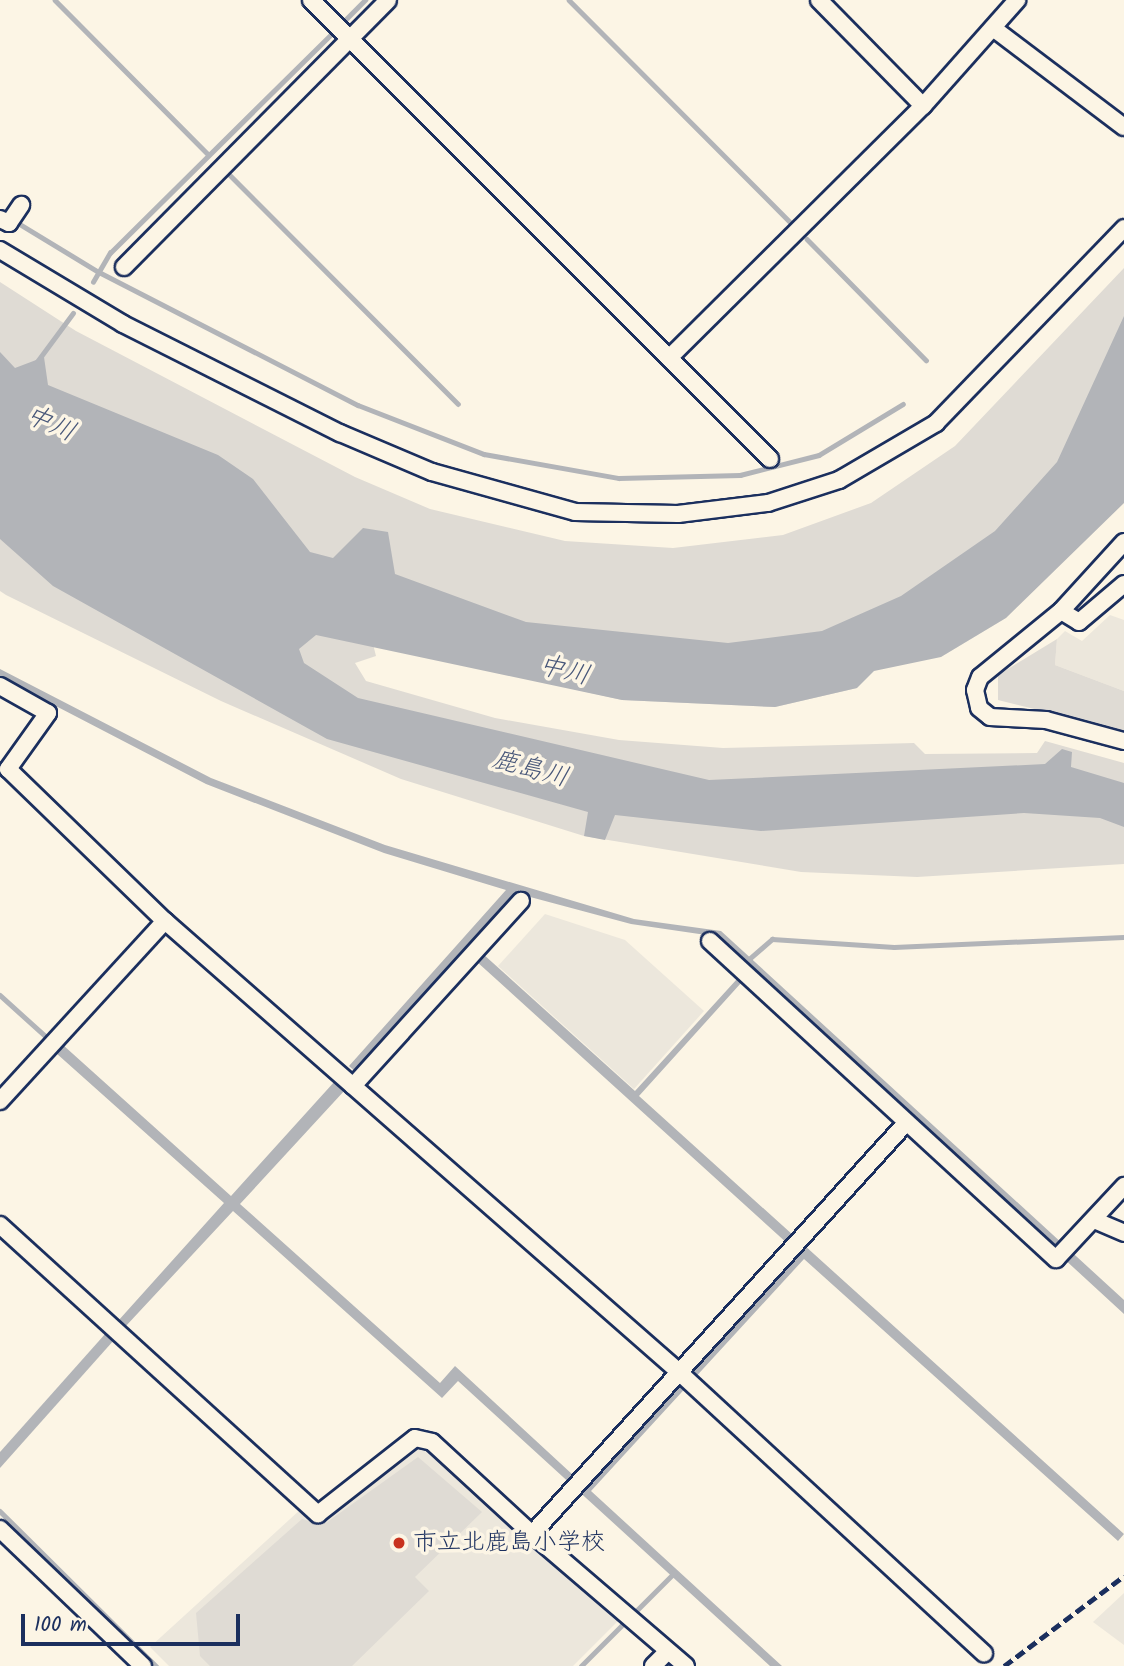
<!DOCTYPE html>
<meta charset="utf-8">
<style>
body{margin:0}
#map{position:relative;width:1124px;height:1666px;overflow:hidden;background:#fcf5e5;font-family:Kalam,"Klee One",sans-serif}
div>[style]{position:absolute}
.built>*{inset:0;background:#ece7dc}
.green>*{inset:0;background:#dfdbd4}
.water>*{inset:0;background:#b2b4b8}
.stream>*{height:4.5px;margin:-2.25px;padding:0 2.25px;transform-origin:2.25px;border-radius:2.25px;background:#b2b4b8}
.roads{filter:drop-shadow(2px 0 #1b2f5e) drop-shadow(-2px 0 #1b2f5e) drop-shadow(0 2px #1b2f5e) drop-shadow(0 -2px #1b2f5e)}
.minor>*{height:16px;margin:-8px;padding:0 8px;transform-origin:8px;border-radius:8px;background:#fcf5e5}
.rail>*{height:4.5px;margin-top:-2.25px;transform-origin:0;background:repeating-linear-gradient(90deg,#1b2f5e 0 10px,transparent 0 15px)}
.dots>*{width:19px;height:19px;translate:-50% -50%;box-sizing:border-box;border:4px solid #fcf5e5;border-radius:50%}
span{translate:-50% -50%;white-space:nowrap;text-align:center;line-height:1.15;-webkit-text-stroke:7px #fcf5e5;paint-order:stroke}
.poi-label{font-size:24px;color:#1b2f5e}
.left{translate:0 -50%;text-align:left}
.water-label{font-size:26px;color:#485779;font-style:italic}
.scale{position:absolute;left:21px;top:1614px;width:219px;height:32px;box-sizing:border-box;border:4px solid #1b2f5e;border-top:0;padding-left:9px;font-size:21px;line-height:24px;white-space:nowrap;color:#1b2f5e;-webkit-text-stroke:5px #fcf5e5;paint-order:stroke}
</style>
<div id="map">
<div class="built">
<i style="clip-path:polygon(1110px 615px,1124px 620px,1124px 691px,1055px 665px,1057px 639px,1065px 631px,1082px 641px)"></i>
<i style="clip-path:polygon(545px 914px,625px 940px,704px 1011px,634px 1089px,498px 966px)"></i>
<i style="clip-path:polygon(418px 1440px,620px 1619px,573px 1666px,169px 1666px,150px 1647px,301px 1509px,319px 1517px)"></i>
<i style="clip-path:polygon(1124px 1593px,1124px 1645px,1093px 1622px)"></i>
</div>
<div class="green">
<i style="clip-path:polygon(1124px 268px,1124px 443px,1060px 517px,839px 659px,360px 606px,0 385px,0 282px,76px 331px,355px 477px,430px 509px,565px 541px,673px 548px,783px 535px,871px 503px,955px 446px)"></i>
<i style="clip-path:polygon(0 416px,244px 587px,857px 688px,775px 707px,622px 700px,373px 644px,376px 656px,355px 663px,366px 681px,495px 718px,619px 740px,723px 748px,914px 743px,925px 754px,1037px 753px,1045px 741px,1124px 763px,1124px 797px,718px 795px,333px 706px)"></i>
<i style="clip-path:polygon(0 520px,324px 731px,582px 791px,1020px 799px,1124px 814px,1124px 864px,917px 877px,801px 872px,584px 836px,401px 779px,221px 701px,6px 595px,0 591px)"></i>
<i style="clip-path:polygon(1057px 639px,1055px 665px,1124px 691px,1124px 731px,998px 700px,998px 675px)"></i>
<i style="clip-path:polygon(418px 1457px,482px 1512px,415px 1577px,429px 1591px,352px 1666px,210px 1666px,200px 1656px,196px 1613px,302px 1519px,323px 1525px)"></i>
</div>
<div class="water">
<i style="clip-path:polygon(1124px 316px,1124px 503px,1006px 618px,941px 657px,874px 671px,857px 688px,775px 707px,622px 700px,316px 635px,299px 649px,304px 663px,358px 698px,709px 780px,1045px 764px,1062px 749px,1072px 752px,1071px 767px,1124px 783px,1124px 827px,1100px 818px,1024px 813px,761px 831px,615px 815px,605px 840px,584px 836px,588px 812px,327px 739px,53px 586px,0 539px,0 352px,15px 368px,44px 357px,48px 385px,218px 455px,253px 479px,310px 552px,333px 558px,363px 528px,388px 532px,395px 574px,526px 622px,728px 643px,822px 631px,901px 596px,995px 531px,1057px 462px)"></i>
<i style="clip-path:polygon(0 669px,211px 778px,385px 845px,634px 919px,721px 931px,1124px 1300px,1124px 1314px,713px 936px,631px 924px,519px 894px,358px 1074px,349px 1066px,506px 890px,384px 853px,206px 784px,0 677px)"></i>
<i style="clip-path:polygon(483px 954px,635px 1091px,737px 979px,741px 983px,639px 1096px,1124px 1534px,1118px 1541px,804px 1259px,591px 1491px,782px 1666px,770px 1666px,458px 1381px,442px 1398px,233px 1211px,125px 1327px,118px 1321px,224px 1203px,56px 1053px,63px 1045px,231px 1196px,335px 1081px,345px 1090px,240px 1204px,440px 1383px,455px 1366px,586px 1487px,799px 1254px,476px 961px)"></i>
<i style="clip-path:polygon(106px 1333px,114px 1340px,0 1468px,0 1452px)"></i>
</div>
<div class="stream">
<i style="left:55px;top:0;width:218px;rotate:45.2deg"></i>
<i style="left:569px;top:0;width:315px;rotate:45.1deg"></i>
<i style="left:346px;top:19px;width:27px;rotate:-45deg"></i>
<i style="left:230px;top:175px;width:323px;rotate:45.1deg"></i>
<i style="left:13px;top:220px;width:100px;rotate:31.2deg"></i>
<i style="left:99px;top:272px;width:291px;rotate:27.2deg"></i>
<i style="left:358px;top:405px;width:135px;rotate:21.3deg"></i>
<i style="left:484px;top:454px;width:137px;rotate:10.1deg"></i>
<i style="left:619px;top:478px;width:121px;rotate:-1.4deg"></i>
<i style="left:740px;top:475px;width:81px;rotate:-14.2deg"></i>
<i style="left:819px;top:455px;width:98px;rotate:-31.3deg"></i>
<i style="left:807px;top:239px;width:170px;rotate:45.5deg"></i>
<i style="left:93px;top:282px;width:34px;rotate:-60deg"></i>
<i style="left:110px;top:253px;width:313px;rotate:-44.7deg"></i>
<i style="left:36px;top:363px;width:62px;rotate:-53.5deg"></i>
<i style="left:748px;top:960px;width:32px;rotate:-41deg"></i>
<i style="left:772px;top:939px;width:122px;rotate:3.8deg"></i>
<i style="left:894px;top:947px;width:230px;rotate:-2.5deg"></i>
<i style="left:0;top:995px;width:70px;rotate:42.1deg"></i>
<i style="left:0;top:1511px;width:220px;rotate:44.8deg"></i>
<i style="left:581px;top:1666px;width:132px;rotate:-45deg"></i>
</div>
<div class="roads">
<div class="minor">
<i style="left:311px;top:0;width:649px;rotate:45deg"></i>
<i style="left:819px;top:0;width:148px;rotate:45.5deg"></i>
<i style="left:993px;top:28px;width:164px;rotate:37.1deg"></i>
<i style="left:0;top:219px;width:10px;rotate:24deg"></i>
<i style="left:9px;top:223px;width:22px;rotate:-56deg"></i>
<i style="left:0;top:250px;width:144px;rotate:31deg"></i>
<i style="left:123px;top:324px;width:243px;rotate:26.7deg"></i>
<i style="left:340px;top:433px;width:100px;rotate:23deg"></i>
<i style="left:432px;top:472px;width:148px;rotate:15.6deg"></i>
<i style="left:575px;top:512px;width:103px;rotate:1.1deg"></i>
<i style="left:678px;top:514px;width:91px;rotate:-7deg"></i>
<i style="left:768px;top:503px;width:75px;rotate:-17.9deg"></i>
<i style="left:839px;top:480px;width:113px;rotate:-30.4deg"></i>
<i style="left:936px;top:423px;width:271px;rotate:-46deg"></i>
<i style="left:124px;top:267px;width:375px;rotate:-45.3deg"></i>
<i style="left:669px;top:358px;width:358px;rotate:-44.8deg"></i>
<i style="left:923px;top:106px;width:142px;rotate:-48.4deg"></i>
<i style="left:1124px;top:542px;width:93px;rotate:132.4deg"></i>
<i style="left:1061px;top:611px;width:104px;rotate:140.8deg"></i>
<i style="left:980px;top:677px;width:14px;rotate:111deg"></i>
<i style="left:975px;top:690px;width:18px;rotate:77deg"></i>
<i style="left:979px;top:708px;width:14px;rotate:39deg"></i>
<i style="left:990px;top:717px;width:56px;rotate:3.1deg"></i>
<i style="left:1046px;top:720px;width:81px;rotate:15.1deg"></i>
<i style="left:1061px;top:611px;width:21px;rotate:31deg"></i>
<i style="left:1079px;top:622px;width:59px;rotate:-40.2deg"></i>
<i style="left:0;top:686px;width:55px;rotate:29.4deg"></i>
<i style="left:48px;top:713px;width:69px;rotate:125.5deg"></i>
<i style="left:8px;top:769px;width:219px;rotate:44.1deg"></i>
<i style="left:165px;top:921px;width:684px;rotate:41.26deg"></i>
<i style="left:679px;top:1372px;width:415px;rotate:42.7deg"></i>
<i style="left:710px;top:941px;width:470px;rotate:42.6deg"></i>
<i style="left:1056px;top:1259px;width:100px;rotate:-47deg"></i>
<i style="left:353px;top:1086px;width:250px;rotate:-47.8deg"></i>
<i style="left:0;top:1101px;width:244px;rotate:-47.5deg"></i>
<i style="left:1094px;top:1220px;width:33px;rotate:23deg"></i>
<i style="left:0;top:1225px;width:430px;rotate:42.3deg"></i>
<i style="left:318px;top:1514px;width:123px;rotate:-38.1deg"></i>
<i style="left:415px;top:1438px;width:17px;rotate:13deg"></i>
<i style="left:432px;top:1442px;width:136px;rotate:42.6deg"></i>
<i style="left:0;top:1529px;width:198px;rotate:43.8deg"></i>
<i style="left:653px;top:1666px;width:20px;rotate:-45deg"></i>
<i style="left:686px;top:1666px;width:203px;rotate:-139.4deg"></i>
<i style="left:532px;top:1534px;width:556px;rotate:-47.7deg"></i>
</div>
</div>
<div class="rail">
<i style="left:1004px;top:1666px;width:150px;rotate:-36.9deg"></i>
</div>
<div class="dots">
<i style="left:399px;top:1543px;background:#c8321e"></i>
</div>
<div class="poi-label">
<span class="left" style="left:413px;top:1543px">市立北鹿島小学校</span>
</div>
<div class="water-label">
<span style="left:50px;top:425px;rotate:24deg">中川</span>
<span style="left:564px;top:672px;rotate:14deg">中川</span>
<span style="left:530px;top:770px;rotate:15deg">鹿島川</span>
</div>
<div class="scale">100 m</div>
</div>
